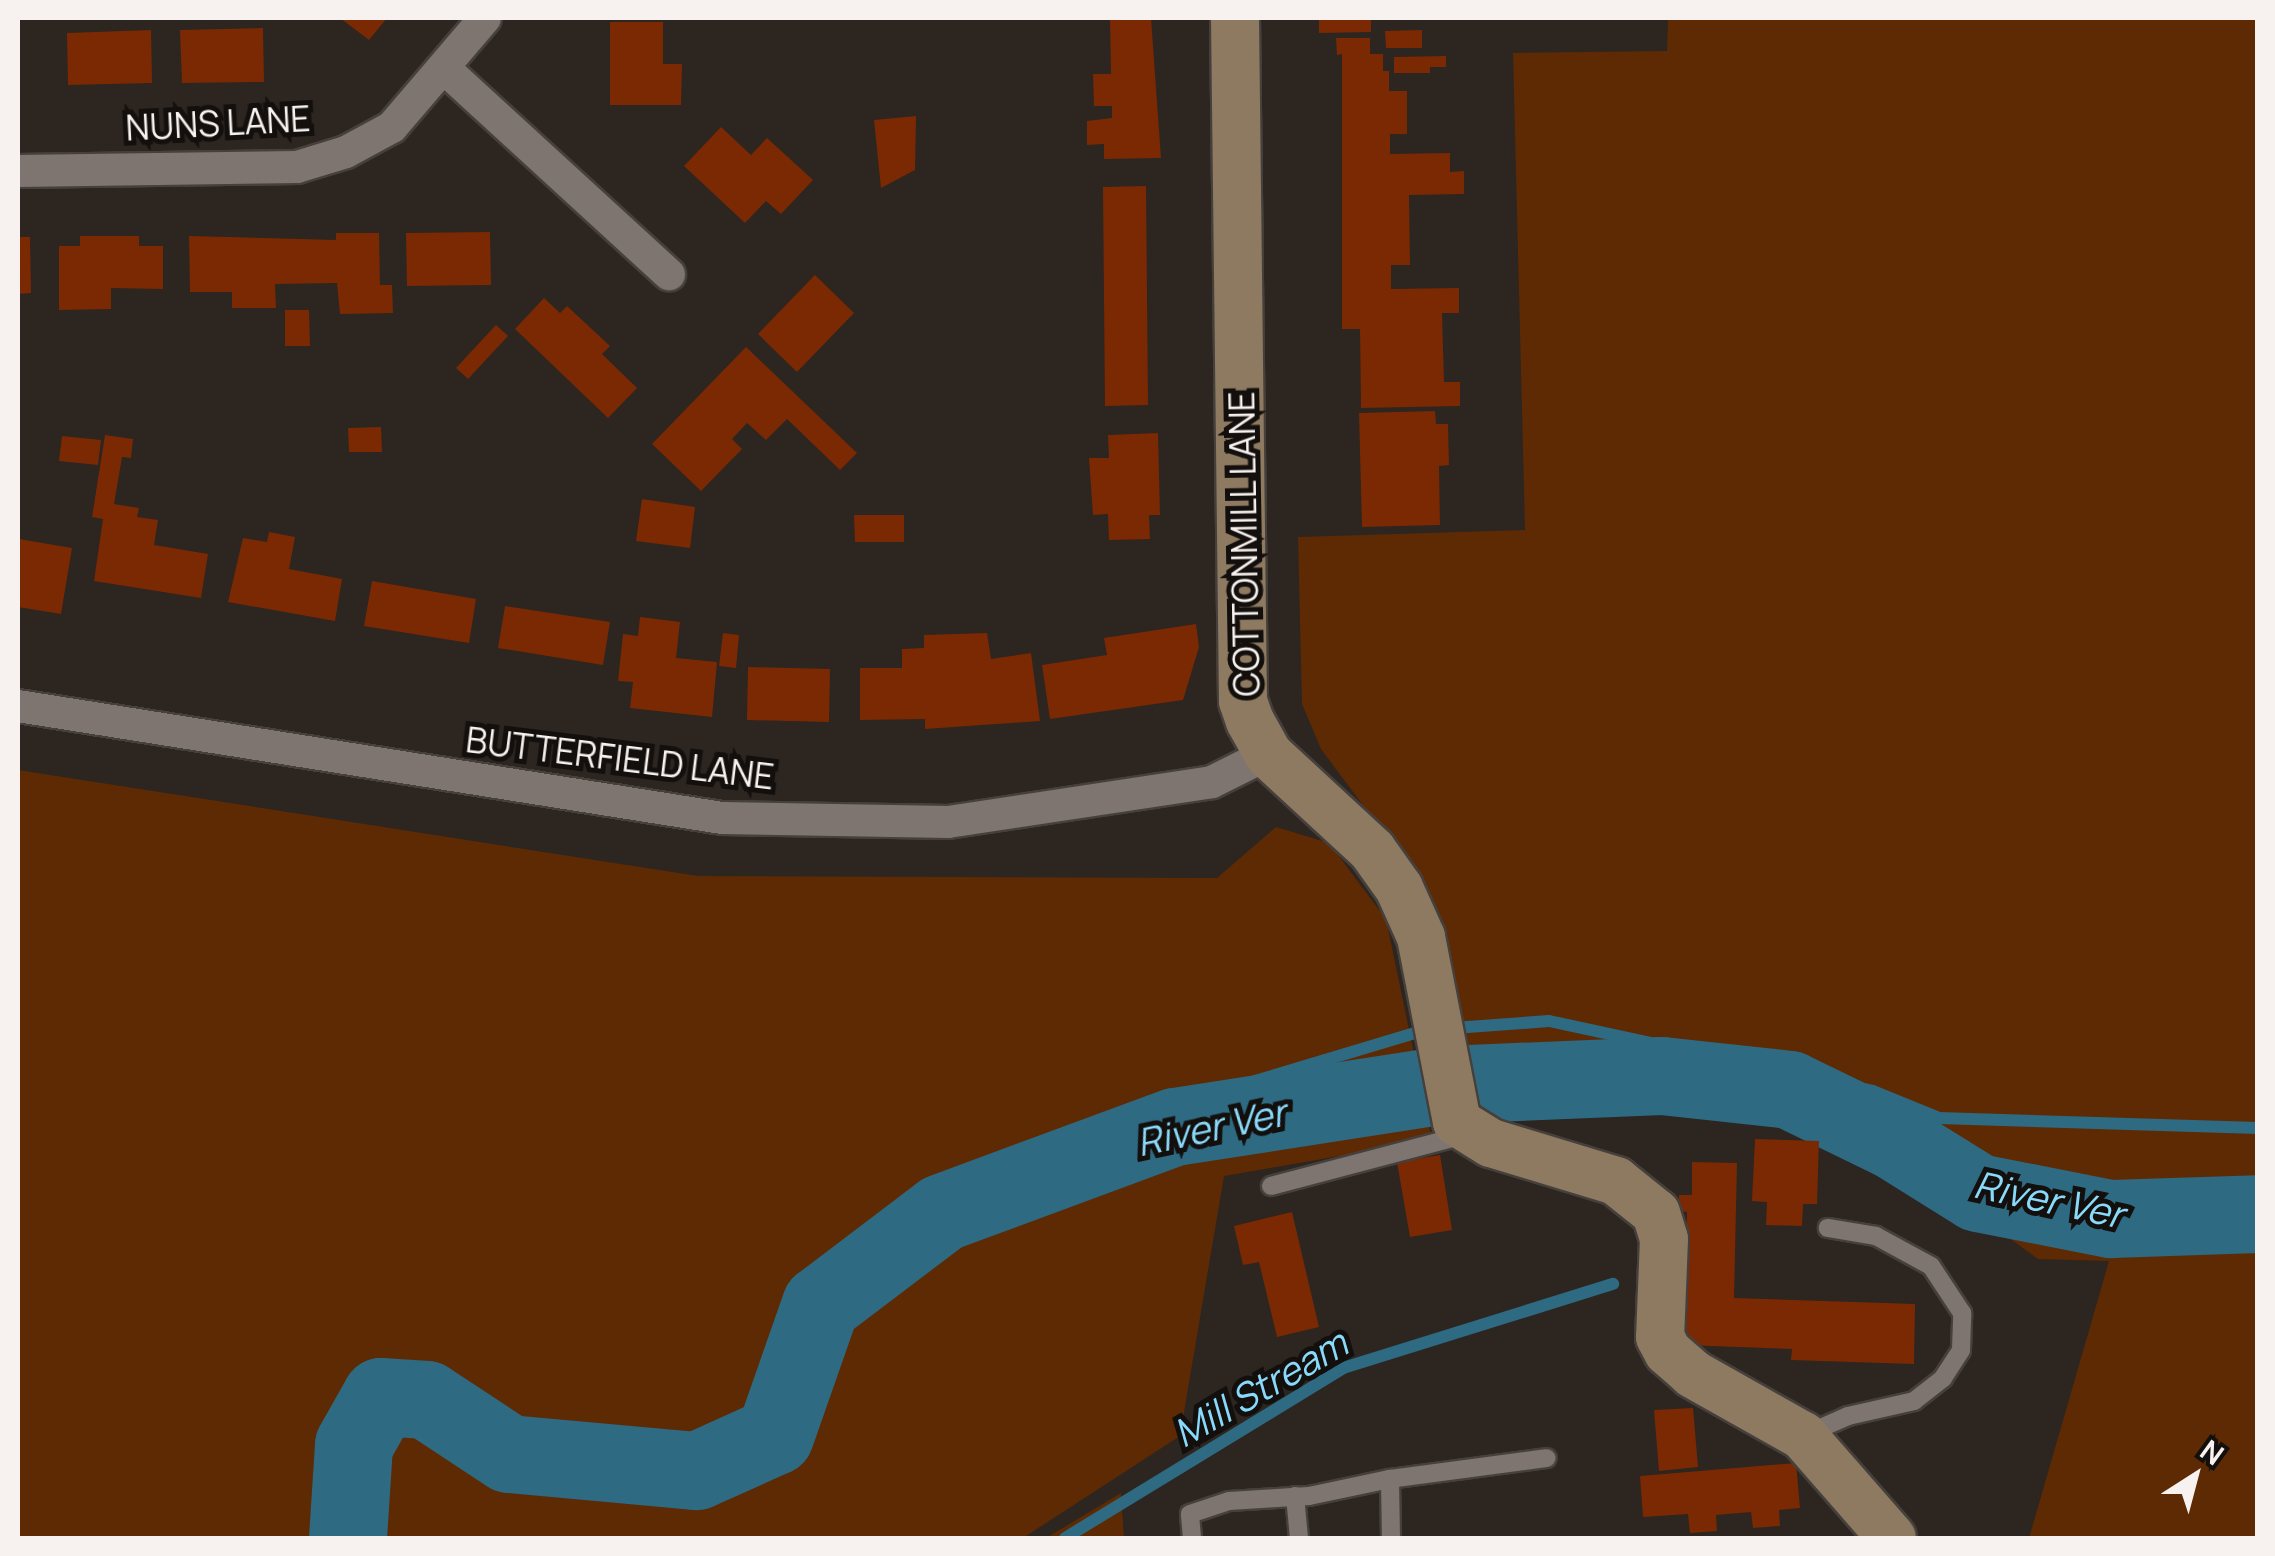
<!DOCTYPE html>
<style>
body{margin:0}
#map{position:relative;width:2275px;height:1556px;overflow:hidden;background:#2c2520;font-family:Manrope,sans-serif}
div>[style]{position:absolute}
.green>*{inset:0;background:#5d2a04}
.stream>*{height:12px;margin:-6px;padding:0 6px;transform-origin:6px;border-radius:6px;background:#2e6a82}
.river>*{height:78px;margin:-39px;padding:0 39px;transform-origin:39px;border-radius:39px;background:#2e6a82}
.building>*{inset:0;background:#7b2902}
.roads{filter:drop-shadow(2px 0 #46403c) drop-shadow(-2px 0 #46403c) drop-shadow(0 2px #46403c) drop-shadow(0 -2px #46403c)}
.lane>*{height:18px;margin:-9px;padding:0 9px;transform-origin:9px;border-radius:9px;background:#7e7570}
.street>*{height:32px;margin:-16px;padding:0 16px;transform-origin:16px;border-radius:16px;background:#7e7570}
.secondary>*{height:48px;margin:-24px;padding:0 24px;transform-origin:24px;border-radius:24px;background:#8e7a60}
span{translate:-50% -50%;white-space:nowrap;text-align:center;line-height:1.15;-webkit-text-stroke:10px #120f0d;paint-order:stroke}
.street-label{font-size:35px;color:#f7f2ef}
.water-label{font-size:38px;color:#89d9fb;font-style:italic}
.frame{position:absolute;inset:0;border:20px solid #f7f2ef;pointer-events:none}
.north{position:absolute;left:2145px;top:1426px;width:100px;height:100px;-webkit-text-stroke:8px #120f0d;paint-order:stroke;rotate:36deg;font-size:28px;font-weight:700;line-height:40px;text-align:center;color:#f7f2ef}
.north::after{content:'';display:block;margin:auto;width:35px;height:45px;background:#f7f2ef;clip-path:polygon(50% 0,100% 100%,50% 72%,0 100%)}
</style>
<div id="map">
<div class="green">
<i style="clip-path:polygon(1668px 18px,2257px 18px,2257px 1538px,2029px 1538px,2109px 1261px,2038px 1259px,1900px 1159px,1787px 1104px,1654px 1087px,1501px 1094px,1476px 1078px,1450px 962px,1394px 847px,1321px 749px,1302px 704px,1298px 537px,1525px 530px,1513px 53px,1667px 51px)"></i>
<i style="clip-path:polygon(18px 770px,698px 876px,1217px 878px,1276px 827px,1329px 843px,1386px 919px,1432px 1140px,1224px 1176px,1180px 1436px,1023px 1538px,18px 1538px)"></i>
<i style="clip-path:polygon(1121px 1493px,1124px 1538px,1046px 1538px)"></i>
</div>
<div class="stream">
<i style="left:1454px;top:1028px;width:95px;rotate:-4.2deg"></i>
<i style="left:1549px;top:1021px;width:331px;rotate:12.2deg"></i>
<i style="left:1873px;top:1091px;width:71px;rotate:22.2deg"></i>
<i style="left:1939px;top:1118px;width:319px;rotate:1.8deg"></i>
<i style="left:1175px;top:1127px;width:92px;rotate:-29.9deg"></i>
<i style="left:1255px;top:1081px;width:167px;rotate:-16.7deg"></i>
<i style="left:1065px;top:1538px;width:326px;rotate:-31.4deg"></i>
<i style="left:1343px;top:1368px;width:283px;rotate:-17.3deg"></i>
</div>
<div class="river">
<i style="left:348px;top:1538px;width:93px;rotate:-86.3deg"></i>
<i style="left:354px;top:1445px;width:55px;rotate:-60.6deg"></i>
<i style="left:381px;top:1397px;width:46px;rotate:3.7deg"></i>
<i style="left:427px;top:1400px;width:98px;rotate:33.4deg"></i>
<i style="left:509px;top:1454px;width:189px;rotate:5.2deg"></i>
<i style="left:697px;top:1471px;width:85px;rotate:-24.2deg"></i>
<i style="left:775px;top:1436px;width:139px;rotate:-70.7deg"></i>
<i style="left:821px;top:1305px;width:152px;rotate:-37.2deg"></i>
<i style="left:942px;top:1213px;width:248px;rotate:-20.3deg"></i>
<i style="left:1175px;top:1127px;width:274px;rotate:-8.8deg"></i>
<i style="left:1446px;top:1085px;width:216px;rotate:-2.4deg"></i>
<i style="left:1662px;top:1076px;width:129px;rotate:6.2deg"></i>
<i style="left:1790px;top:1090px;width:114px;rotate:25.9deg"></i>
<i style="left:1893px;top:1140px;width:100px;rotate:31.9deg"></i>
<i style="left:1978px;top:1193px;width:136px;rotate:11.1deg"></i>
<i style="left:2111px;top:1219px;width:147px;rotate:-1.9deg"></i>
</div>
<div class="building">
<i style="clip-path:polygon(340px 18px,387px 18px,369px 40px)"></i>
<i style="clip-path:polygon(1110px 18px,1151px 18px,1161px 158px,1104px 159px,1104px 144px,1087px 145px,1087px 121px,1112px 118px,1112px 106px,1094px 106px,1093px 74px,1111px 74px)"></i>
<i style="clip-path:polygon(1319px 18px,1371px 18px,1371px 32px,1319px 33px)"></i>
<i style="clip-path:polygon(610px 22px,663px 22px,663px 64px,682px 64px,681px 105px,610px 105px)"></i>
<i style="clip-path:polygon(263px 28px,264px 82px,182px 83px,180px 30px)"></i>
<i style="clip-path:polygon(151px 30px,152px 83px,68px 85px,67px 33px)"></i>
<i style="clip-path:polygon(1422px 30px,1422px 48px,1386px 48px,1385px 31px)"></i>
<i style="clip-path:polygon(1336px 38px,1370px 38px,1370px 54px,1383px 54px,1383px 71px,1389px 71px,1389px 91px,1407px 91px,1407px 134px,1390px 134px,1390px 154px,1450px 153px,1450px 172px,1464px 171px,1464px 194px,1409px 195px,1410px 265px,1391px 265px,1391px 289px,1459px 288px,1459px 313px,1442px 313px,1444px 382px,1460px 382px,1460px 406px,1361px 408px,1360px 329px,1342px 329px,1342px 54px,1337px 55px)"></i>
<i style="clip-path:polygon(1446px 56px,1446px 67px,1430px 67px,1430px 73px,1394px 73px,1394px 57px)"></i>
<i style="clip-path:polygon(916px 116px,915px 170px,881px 188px,874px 120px)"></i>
<i style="clip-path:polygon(721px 127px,751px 155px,767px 138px,813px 180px,781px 214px,766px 201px,745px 223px,684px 166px)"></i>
<i style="clip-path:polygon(1146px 186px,1148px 405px,1105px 406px,1103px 187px)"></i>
<i style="clip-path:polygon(490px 232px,491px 285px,407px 286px,406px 233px)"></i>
<i style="clip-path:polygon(336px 233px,379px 233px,380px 285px,392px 285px,393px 313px,340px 314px,337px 283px,275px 284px,276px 308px,232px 308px,232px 292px,190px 292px,189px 236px,336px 240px)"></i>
<i style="clip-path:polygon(80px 236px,139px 236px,139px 246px,163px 246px,163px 289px,111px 288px,111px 309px,59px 310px,59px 246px,80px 246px)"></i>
<i style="clip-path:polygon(18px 237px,30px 237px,31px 293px,18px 294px)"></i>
<i style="clip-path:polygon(815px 275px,854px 313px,797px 372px,758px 334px)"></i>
<i style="clip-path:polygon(544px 298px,560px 313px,567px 306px,610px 346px,602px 354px,637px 388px,608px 418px,515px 329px)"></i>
<i style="clip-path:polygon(285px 310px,309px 310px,310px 346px,285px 346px)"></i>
<i style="clip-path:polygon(496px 325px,508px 336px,468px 379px,456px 368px)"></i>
<i style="clip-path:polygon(746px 347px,857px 453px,840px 470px,787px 419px,766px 440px,747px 423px,732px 439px,742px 449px,701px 491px,652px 444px)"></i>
<i style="clip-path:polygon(1435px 411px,1436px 424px,1448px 424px,1449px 465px,1439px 466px,1440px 525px,1362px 527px,1359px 413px)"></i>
<i style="clip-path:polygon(381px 427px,382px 452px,349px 452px,348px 428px)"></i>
<i style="clip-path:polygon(1158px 433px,1160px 515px,1149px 515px,1150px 539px,1109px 540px,1108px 514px,1093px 515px,1089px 458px,1109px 458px,1108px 435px)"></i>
<i style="clip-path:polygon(105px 435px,133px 439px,131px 458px,122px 457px,114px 504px,139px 508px,137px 517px,158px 520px,154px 545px,208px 554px,201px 598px,94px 581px,103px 519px,92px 517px)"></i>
<i style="clip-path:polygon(62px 436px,101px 440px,98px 465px,59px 461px)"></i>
<i style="clip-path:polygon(642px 499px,695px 507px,690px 548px,636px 541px)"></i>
<i style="clip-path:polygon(854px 515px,904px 515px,904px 542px,855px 542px)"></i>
<i style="clip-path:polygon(269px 532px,295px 537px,289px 569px,342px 579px,335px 621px,228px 602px,243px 538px,267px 542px)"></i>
<i style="clip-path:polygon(19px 539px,72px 548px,61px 614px,18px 607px)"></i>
<i style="clip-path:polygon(372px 581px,476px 599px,469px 643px,364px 626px)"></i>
<i style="clip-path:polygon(505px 606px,610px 622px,603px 665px,498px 648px)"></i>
<i style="clip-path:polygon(640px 617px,680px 622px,676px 658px,717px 662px,712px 717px,630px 708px,633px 682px,618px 681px,623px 634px,638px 636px)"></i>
<i style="clip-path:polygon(1196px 624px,1199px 647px,1183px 700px,1050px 719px,1042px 665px,1107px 655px,1104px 638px)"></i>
<i style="clip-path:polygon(723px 633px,739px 635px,736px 668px,719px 666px)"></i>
<i style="clip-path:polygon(987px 633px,991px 659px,1031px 653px,1040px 721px,925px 729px,925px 719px,860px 720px,860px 668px,902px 668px,902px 649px,924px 648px,924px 635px)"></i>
<i style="clip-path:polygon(748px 667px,830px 669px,829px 722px,747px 720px)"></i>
<i style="clip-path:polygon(1755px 1139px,1819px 1141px,1817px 1204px,1803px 1204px,1802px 1226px,1766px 1225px,1767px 1202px,1752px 1201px)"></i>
<i style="clip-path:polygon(1440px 1155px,1452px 1230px,1410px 1237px,1397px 1162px)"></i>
<i style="clip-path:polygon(1692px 1162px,1737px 1163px,1734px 1298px,1915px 1304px,1914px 1364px,1791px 1360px,1792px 1349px,1684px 1345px,1687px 1212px,1679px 1211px,1679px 1195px,1692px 1195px)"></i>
<i style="clip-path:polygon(1292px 1212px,1319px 1327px,1277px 1337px,1259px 1262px,1243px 1265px,1234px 1226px)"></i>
<i style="clip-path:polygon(1693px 1408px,1698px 1467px,1659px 1471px,1654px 1410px)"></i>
<i style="clip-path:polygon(1796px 1463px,1800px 1508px,1779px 1510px,1780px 1526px,1753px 1528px,1751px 1512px,1716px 1515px,1717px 1531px,1690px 1533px,1688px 1514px,1643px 1517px,1640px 1476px)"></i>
</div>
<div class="roads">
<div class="lane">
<i style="left:1271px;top:1186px;width:200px;rotate:-14.8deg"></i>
<i style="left:1805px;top:1435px;width:47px;rotate:-23.8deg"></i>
<i style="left:1848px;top:1416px;width:68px;rotate:-12.8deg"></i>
<i style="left:1914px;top:1401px;width:37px;rotate:-38deg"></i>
<i style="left:1943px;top:1378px;width:33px;rotate:-57deg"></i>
<i style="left:1961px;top:1350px;width:37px;rotate:-88deg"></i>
<i style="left:1962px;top:1313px;width:56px;rotate:-123.4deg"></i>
<i style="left:1931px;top:1266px;width:63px;rotate:-151.4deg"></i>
<i style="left:1876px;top:1236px;width:49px;rotate:-170.5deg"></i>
<i style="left:1295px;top:1496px;width:42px;rotate:84.6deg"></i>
<i style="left:1192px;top:1538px;width:24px;rotate:-95deg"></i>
<i style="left:1190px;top:1514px;width:41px;rotate:-18.4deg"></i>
<i style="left:1229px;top:1501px;width:80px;rotate:-3.6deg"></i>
<i style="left:1309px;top:1496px;width:83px;rotate:-11.9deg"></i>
<i style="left:1391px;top:1538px;width:59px;rotate:-91deg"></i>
<i style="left:1390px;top:1479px;width:158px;rotate:-7.6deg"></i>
</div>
<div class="street">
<i style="left:445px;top:69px;width:304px;rotate:42.5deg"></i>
<i style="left:18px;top:171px;width:279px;rotate:-0.8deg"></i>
<i style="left:297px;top:167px;width:51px;rotate:-17deg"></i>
<i style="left:346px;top:152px;width:52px;rotate:-28.5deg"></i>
<i style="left:392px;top:127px;width:143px;rotate:-49.5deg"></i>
<i style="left:18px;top:706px;width:713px;rotate:9.04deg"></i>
<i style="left:722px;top:818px;width:226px;rotate:1deg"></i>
<i style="left:948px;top:822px;width:267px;rotate:-8.6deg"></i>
<i style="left:1212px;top:782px;width:63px;rotate:-26.6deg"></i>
</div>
<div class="secondary">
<i style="left:1235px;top:18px;width:683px;rotate:89.33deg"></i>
<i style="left:1243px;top:701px;width:21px;rotate:71deg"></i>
<i style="left:1250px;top:721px;width:38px;rotate:61deg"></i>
<i style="left:1268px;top:754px;width:142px;rotate:42.7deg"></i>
<i style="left:1372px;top:850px;width:47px;rotate:54.6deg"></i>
<i style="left:1399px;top:888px;width:54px;rotate:65.8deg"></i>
<i style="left:1421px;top:937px;width:188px;rotate:79deg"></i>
<i style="left:1457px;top:1122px;width:40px;rotate:32deg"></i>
<i style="left:1491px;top:1143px;width:131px;rotate:16.9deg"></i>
<i style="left:1616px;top:1181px;width:51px;rotate:38.7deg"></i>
<i style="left:1656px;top:1213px;width:27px;rotate:73deg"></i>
<i style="left:1664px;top:1239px;width:98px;rotate:92.3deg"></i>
<i style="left:1660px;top:1337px;width:17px;rotate:62deg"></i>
<i style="left:1668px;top:1352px;width:33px;rotate:41deg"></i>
<i style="left:1693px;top:1374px;width:126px;rotate:29.4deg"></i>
<i style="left:1803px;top:1436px;width:135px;rotate:48.9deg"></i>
</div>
</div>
<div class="street-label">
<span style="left:218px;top:123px;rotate:-3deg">NUNS LANE</span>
<span style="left:1244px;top:544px;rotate:-91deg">COTTONMILL LANE</span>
<span style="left:620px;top:758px;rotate:7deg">BUTTERFIELD LANE</span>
</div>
<div class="water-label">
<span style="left:1211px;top:1127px;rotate:-12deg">River Ver</span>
<span style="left:2049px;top:1199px;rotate:12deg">River Ver</span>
<span style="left:1260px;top:1388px;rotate:-30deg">Mill Stream</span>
</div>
<div class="frame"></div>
<div class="north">N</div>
</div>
